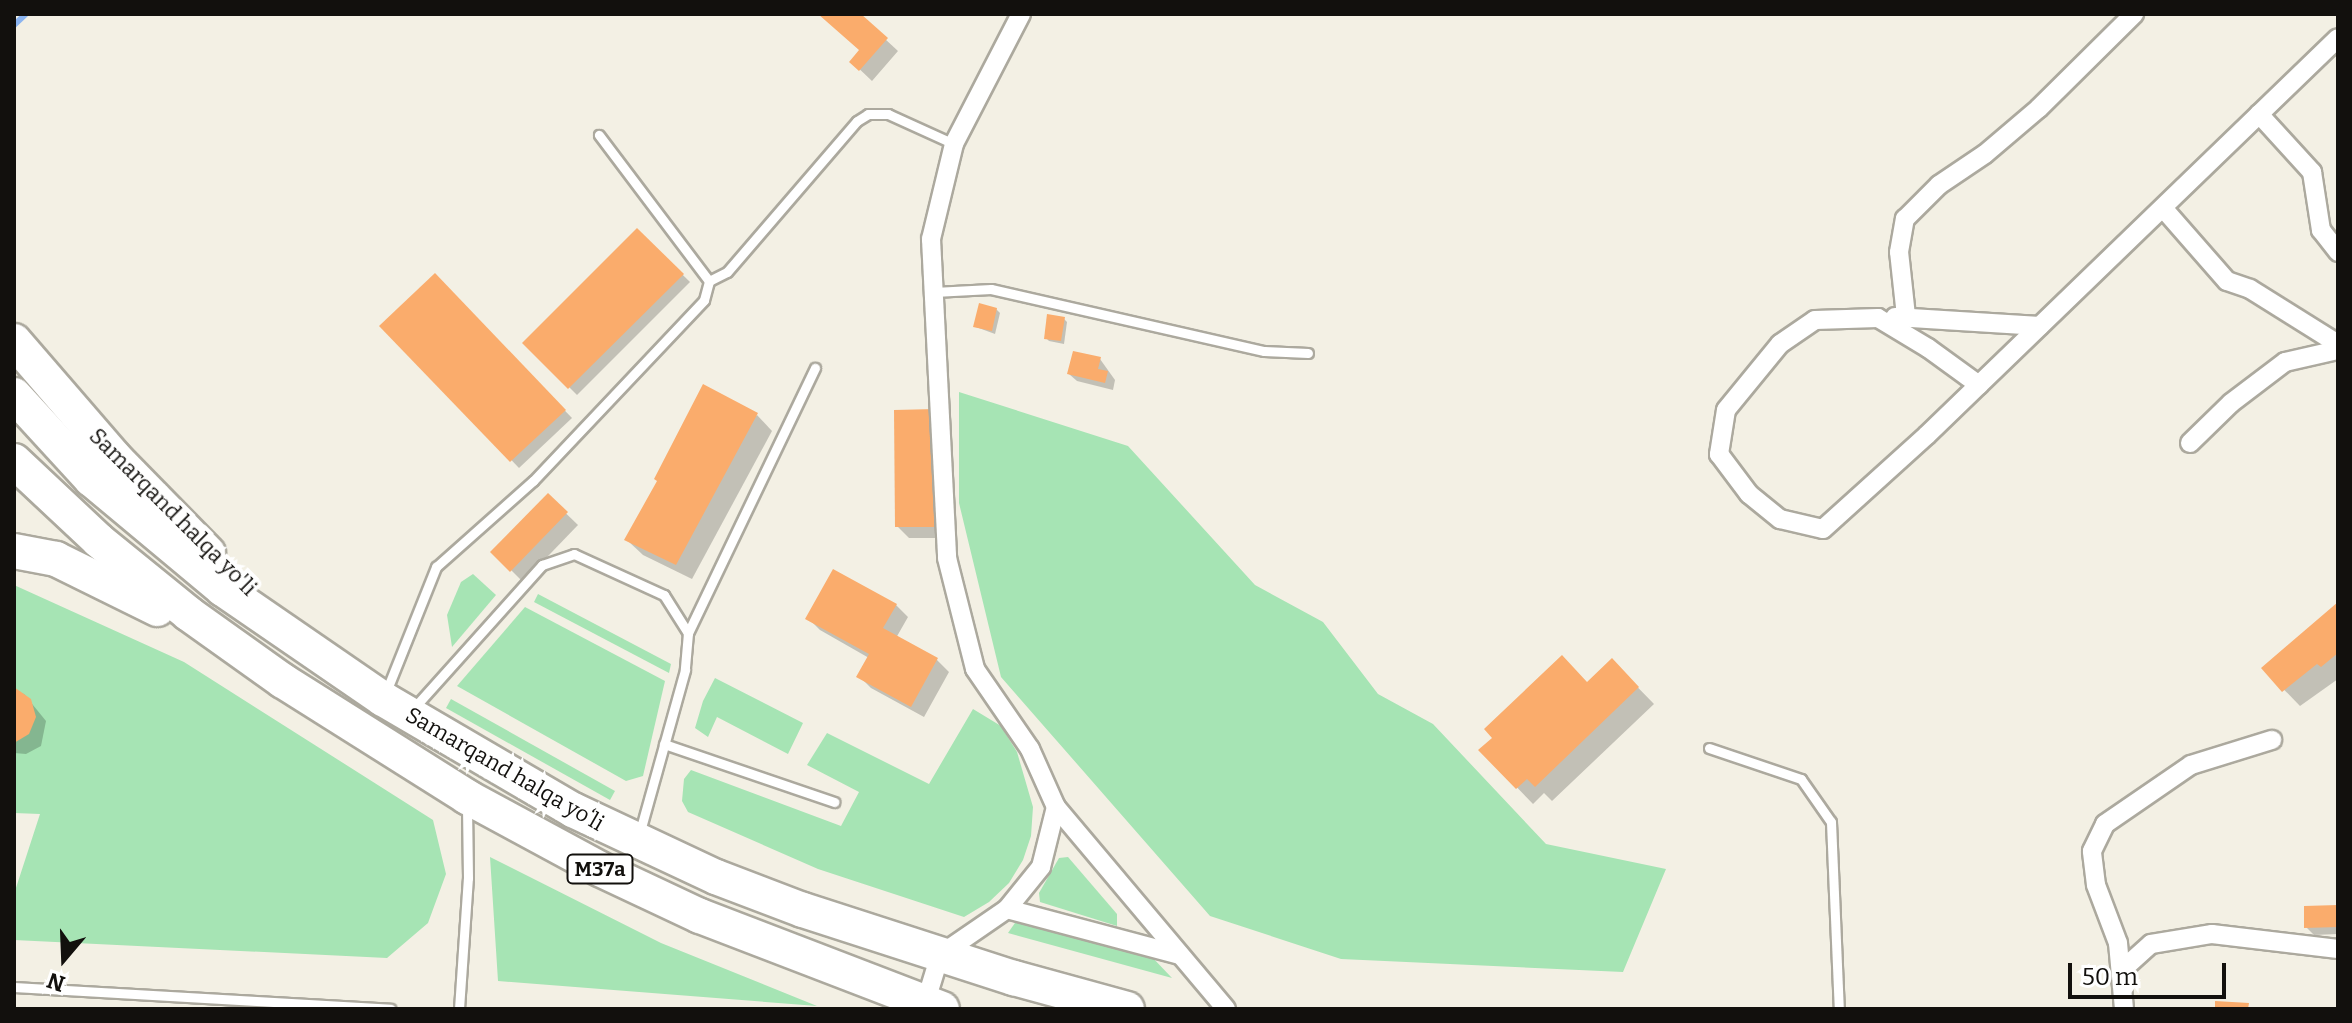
<!DOCTYPE html>
<meta charset="utf-8">
<style>
body{margin:0}
#map{position:relative;width:2352px;height:1023px;overflow:hidden;background:#f3f0e4;font-family:Bitter,serif}
div>[style]{position:absolute}
.green>*{inset:0;background:#a6e4b4}
.shadow>*{inset:0;background:#0003}
.stream>*{height:6px;margin:-3px;padding:0 3px;transform-origin:3px;border-radius:3px;background:#8bb4f0}
.building>*{inset:0;background:#faac6c}
.roads{filter:drop-shadow(2px 0 #aca99e) drop-shadow(-2px 0 #aca99e) drop-shadow(0 2px #aca99e) drop-shadow(0 -2px #aca99e)}
.lane>*{height:9px;margin:-4.5px;padding:0 4.5px;transform-origin:4.5px;border-radius:4.5px;background:#fff}
.street>*{height:18px;margin:-9px;padding:0 9px;transform-origin:9px;border-radius:9px;background:#fff}
.highway>*{height:34px;margin:-17px;padding:0 17px;transform-origin:17px;border-radius:17px;background:#fff}
span{translate:-50% -50%;white-space:nowrap;text-align:center;line-height:1.15;-webkit-text-stroke:8px #fff;paint-order:stroke}
.shield-label span{padding:2px 6px;background:#fff;border:2px solid;border-radius:6px;-webkit-text-stroke-width:0}
.shield-label{font-size:20px;color:#12100d;font-weight:700}
.street-label{font-size:22px;color:#12100d}
.frame{position:absolute;inset:0;border:16px solid #12100d;pointer-events:none}
.north{position:absolute;left:24px;top:919px;width:80px;height:80px;-webkit-text-stroke:6px #fff;paint-order:stroke;rotate:199deg;font-size:22px;font-weight:700;line-height:32px;text-align:center;color:#12100d}
.north::after{content:'';display:block;margin:auto;width:28px;height:36px;background:#12100d;clip-path:polygon(50% 0,100% 100%,50% 72%,0 100%)}
.scale{position:absolute;left:2068px;top:963px;width:158px;height:36px;box-sizing:border-box;border:4px solid #12100d;border-top:0;padding-left:10px;font-size:24px;line-height:28px;white-space:nowrap;color:#12100d;-webkit-text-stroke:6px #fff;paint-order:stroke}
</style>
<div id="map">
<div class="green">
<i style="clip-path:polygon(959px 392px,1128px 446px,1255px 585px,1323px 622px,1378px 694px,1433px 724px,1546px 844px,1666px 869px,1623px 972px,1341px 959px,1210px 916px,1001px 677px,959px 503px)"></i>
<i style="clip-path:polygon(473px 574px,496px 595px,452px 647px,447px 615px,461px 582px)"></i>
<i style="clip-path:polygon(14px 585px,184px 662px,433px 820px,446px 874px,428px 923px,387px 958px,14px 940px,14px 894px,40px 814px,14px 813px)"></i>
<i style="clip-path:polygon(538px 594px,671px 664px,669px 673px,534px 602px)"></i>
<i style="clip-path:polygon(525px 607px,665px 681px,643px 776px,626px 781px,457px 686px)"></i>
<i style="clip-path:polygon(715px 678px,803px 723px,788px 754px,717px 717px,708px 737px,695px 728px,703px 701px)"></i>
<i style="clip-path:polygon(451px 699px,615px 791px,610px 800px,446px 708px)"></i>
<i style="clip-path:polygon(973px 709px,1001px 726px,1017px 752px,1033px 807px,1031px 836px,1023px 860px,1009px 883px,989px 902px,964px 917px,818px 869px,688px 812px,682px 801px,684px 779px,691px 770px,841px 826px,859px 792px,807px 765px,827px 733px,929px 784px)"></i>
<i style="clip-path:polygon(490px 857px,661px 943px,817px 1006px,498px 981px)"></i>
<i style="clip-path:polygon(1068px 857px,1117px 914px,1117px 926px,1040px 902px,1039px 893px,1059px 858px)"></i>
<i style="clip-path:polygon(1017px 920px,1151px 956px,1172px 978px,1008px 933px)"></i>
</div>
<div class="shadow">
<i style="clip-path:polygon(820px 14px,858px 14px,898px 51px,872px 81px,852px 62px,861px 51px)"></i>
<i style="clip-path:polygon(637px 230px,690px 282px,577px 395px,525px 343px)"></i>
<i style="clip-path:polygon(435px 276px,572px 418px,519px 468px,382px 326px)"></i>
<i style="clip-path:polygon(996px 309px,1000px 313px,995px 334px,976px 327px)"></i>
<i style="clip-path:polygon(1064px 319px,1067px 322px,1064px 344px,1049px 341px,1046px 338px)"></i>
<i style="clip-path:polygon(1100px 359px,1115px 380px,1113px 390px,1077px 381px,1069px 374px)"></i>
<i style="clip-path:polygon(896px 412px,947px 538px,909px 538px,897px 526px)"></i>
<i style="clip-path:polygon(757px 415px,772px 431px,692px 579px,643px 555px,627px 540px)"></i>
<i style="clip-path:polygon(548px 496px,578px 525px,523px 582px,493px 552px)"></i>
<i style="clip-path:polygon(2338px 604px,2338px 679px,2300px 706px,2263px 668px)"></i>
<i style="clip-path:polygon(896px 605px,908px 617px,896px 638px,937px 660px,949px 672px,924px 717px,871px 688px,859px 676px,869px 658px,820px 630px,808px 618px)"></i>
<i style="clip-path:polygon(1612px 661px,1654px 704px,1552px 801px,1544px 793px,1533px 804px,1481px 750px,1587px 684px)"></i>
<i style="clip-path:polygon(14px 691px,24px 694px,46px 721px,41px 746px,26px 754px,14px 753px)"></i>
<i style="clip-path:polygon(2338px 908px,2338px 934px,2314px 935px,2306px 927px)"></i>
</div>
<div class="stream">
<i style="left:14px;top:25px;width:16px;rotate:-43deg"></i>
</div>
<div class="building">
<i style="clip-path:polygon(818px 14px,861px 14px,888px 38px,859px 71px,849px 62px,859px 50px)"></i>
<i style="clip-path:polygon(637px 228px,684px 274px,568px 389px,522px 343px)"></i>
<i style="clip-path:polygon(435px 273px,566px 410px,510px 462px,379px 326px)"></i>
<i style="clip-path:polygon(979px 303px,997px 308px,992px 331px,973px 327px)"></i>
<i style="clip-path:polygon(1047px 314px,1065px 317px,1061px 341px,1044px 339px)"></i>
<i style="clip-path:polygon(1073px 351px,1101px 357px,1098px 369px,1108px 371px,1105px 383px,1067px 374px)"></i>
<i style="clip-path:polygon(703px 384px,758px 413px,676px 565px,624px 540px,657px 481px,654px 479px)"></i>
<i style="clip-path:polygon(936px 409px,936px 527px,895px 527px,894px 410px)"></i>
<i style="clip-path:polygon(548px 493px,568px 512px,510px 572px,490px 552px)"></i>
<i style="clip-path:polygon(833px 569px,897px 604px,883px 628px,938px 658px,911px 707px,856px 677px,869px 654px,805px 619px)"></i>
<i style="clip-path:polygon(2338px 602px,2338px 653px,2321px 667px,2317px 664px,2282px 692px,2261px 668px)"></i>
<i style="clip-path:polygon(1562px 655px,1587px 682px,1612px 658px,1639px 687px,1535px 787px,1527px 779px,1516px 789px,1478px 750px,1492px 738px,1484px 729px)"></i>
<i style="clip-path:polygon(14px 687px,31px 699px,36px 717px,29px 734px,14px 743px)"></i>
<i style="clip-path:polygon(2338px 905px,2338px 927px,2304px 928px,2304px 906px)"></i>
<i style="clip-path:polygon(2215px 1001px,2249px 1003px,2248px 1009px,2215px 1009px)"></i>
</div>
<div class="roads">
<div class="lane">
<i style="left:709px;top:281px;width:20px;rotate:-27deg"></i>
<i style="left:727px;top:272px;width:199px;rotate:-49.3deg"></i>
<i style="left:857px;top:121px;width:13px;rotate:-32deg"></i>
<i style="left:868px;top:114px;width:20px"></i>
<i style="left:888px;top:114px;width:72px;rotate:24.4deg"></i>
<i style="left:934px;top:292px;width:57px;rotate:-3deg"></i>
<i style="left:991px;top:289px;width:280px;rotate:12.8deg"></i>
<i style="left:1264px;top:351px;width:44px;rotate:2.6deg"></i>
<i style="left:688px;top:633px;width:294px;rotate:-64.4deg"></i>
<i style="left:386px;top:692px;width:135px;rotate:-68.2deg"></i>
<i style="left:436px;top:567px;width:130px;rotate:-41.6deg"></i>
<i style="left:533px;top:481px;width:249px;rotate:-46.6deg"></i>
<i style="left:704px;top:300px;width:20px;rotate:-75deg"></i>
<i style="left:709px;top:281px;width:183px;rotate:-127deg"></i>
<i style="left:412px;top:710px;width:195px;rotate:-48.1deg"></i>
<i style="left:542px;top:565px;width:34px;rotate:-19deg"></i>
<i style="left:574px;top:554px;width:99px;rotate:24.5deg"></i>
<i style="left:664px;top:595px;width:45px;rotate:57.7deg"></i>
<i style="left:688px;top:633px;width:37px;rotate:95deg"></i>
<i style="left:685px;top:670px;width:171px;rotate:105.6deg"></i>
<i style="left:664px;top:744px;width:180px;rotate:18.8deg"></i>
<i style="left:1709px;top:748px;width:97px;rotate:18.6deg"></i>
<i style="left:1801px;top:779px;width:52px;rotate:55.1deg"></i>
<i style="left:1831px;top:822px;width:187px;rotate:87.6deg"></i>
<i style="left:14px;top:987px;width:377px;rotate:3.3deg"></i>
<i style="left:459px;top:1009px;width:131px;rotate:-86.1deg"></i>
<i style="left:468px;top:878px;width:74px;rotate:-90.8deg"></i>
</div>
<div class="street">
<i style="left:1021px;top:14px;width:146px;rotate:117.3deg"></i>
<i style="left:954px;top:144px;width:98px;rotate:103.6deg"></i>
<i style="left:931px;top:239px;width:319px;rotate:87.1deg"></i>
<i style="left:947px;top:558px;width:114px;rotate:75.8deg"></i>
<i style="left:975px;top:669px;width:97px;rotate:55.5deg"></i>
<i style="left:1030px;top:749px;width:64px;rotate:65.9deg"></i>
<i style="left:1056px;top:807px;width:264px;rotate:49.9deg"></i>
<i style="left:2259px;top:114px;width:79px;rotate:47.6deg"></i>
<i style="left:2312px;top:172px;width:59px;rotate:81.2deg"></i>
<i style="left:2321px;top:230px;width:28px;rotate:52deg"></i>
<i style="left:2163px;top:208px;width:97px;rotate:48.8deg"></i>
<i style="left:2227px;top:281px;width:24px;rotate:19deg"></i>
<i style="left:2250px;top:289px;width:104px;rotate:32deg"></i>
<i style="left:1906px;top:316px;width:64px;rotate:-96.2deg"></i>
<i style="left:1899px;top:252px;width:34px;rotate:-80deg"></i>
<i style="left:1905px;top:219px;width:48px;rotate:-45deg"></i>
<i style="left:1939px;top:185px;width:55px;rotate:-34deg"></i>
<i style="left:1985px;top:154px;width:71px;rotate:-40.4deg"></i>
<i style="left:2039px;top:108px;width:134px;rotate:-44.7deg"></i>
<i style="left:1895px;top:317px;width:145px;rotate:3.6deg"></i>
<i style="left:1979px;top:385px;width:63px;rotate:-144deg"></i>
<i style="left:1928px;top:348px;width:58px;rotate:-149deg"></i>
<i style="left:1878px;top:318px;width:63px;rotate:178.2deg"></i>
<i style="left:1815px;top:320px;width:42px;rotate:145.6deg"></i>
<i style="left:1780px;top:344px;width:85px;rotate:129.3deg"></i>
<i style="left:1726px;top:410px;width:45px;rotate:99deg"></i>
<i style="left:1719px;top:454px;width:50px;rotate:53.1deg"></i>
<i style="left:1749px;top:494px;width:40px;rotate:39deg"></i>
<i style="left:1780px;top:519px;width:44px;rotate:13.1deg"></i>
<i style="left:1823px;top:529px;width:140px;rotate:-42.1deg"></i>
<i style="left:1927px;top:435px;width:571px;rotate:-44.01deg"></i>
<i style="left:2190px;top:443px;width:57px;rotate:-44.3deg"></i>
<i style="left:2231px;top:403px;width:68px;rotate:-37.2deg"></i>
<i style="left:2285px;top:362px;width:54px;rotate:-12.8deg"></i>
<i style="left:1007px;top:909px;width:179px;rotate:14.9deg"></i>
<i style="left:2122px;top:970px;width:39px;rotate:-42deg"></i>
<i style="left:2151px;top:944px;width:62px;rotate:-9.3deg"></i>
<i style="left:2212px;top:934px;width:127px;rotate:6.8deg"></i>
<i style="left:925px;top:1004px;width:51px;rotate:-73deg"></i>
<i style="left:940px;top:955px;width:81px;rotate:-34.5deg"></i>
<i style="left:1007px;top:909px;width:54px;rotate:-51deg"></i>
<i style="left:1041px;top:867px;width:62px;rotate:-76deg"></i>
<i style="left:2124px;top:1009px;width:66px;rotate:-95.2deg"></i>
<i style="left:2118px;top:943px;width:62px;rotate:-110.8deg"></i>
<i style="left:2096px;top:885px;width:34px;rotate:-97deg"></i>
<i style="left:2092px;top:851px;width:30px;rotate:-64deg"></i>
<i style="left:2105px;top:824px;width:104px;rotate:-34.5deg"></i>
<i style="left:2191px;top:765px;width:85px;rotate:-17.2deg"></i>
</div>
<div class="highway">
<i style="left:14px;top:341px;width:155px;rotate:49.2deg"></i>
<i style="left:115px;top:458px;width:133px;rotate:45.6deg"></i>
<i style="left:14px;top:395px;width:114px;rotate:47.5deg"></i>
<i style="left:91px;top:479px;width:172px;rotate:39.8deg"></i>
<i style="left:223px;top:589px;width:194px;rotate:34.5deg"></i>
<i style="left:383px;top:699px;width:220px;rotate:30.3deg"></i>
<i style="left:573px;top:810px;width:158px;rotate:25.1deg"></i>
<i style="left:716px;top:877px;width:93px;rotate:20.8deg"></i>
<i style="left:803px;top:910px;width:222px;rotate:17.9deg"></i>
<i style="left:1014px;top:978px;width:117px;rotate:15.3deg"></i>
<i style="left:14px;top:461px;width:115px;rotate:43.2deg"></i>
<i style="left:98px;top:540px;width:117px;rotate:39.1deg"></i>
<i style="left:189px;top:614px;width:115px;rotate:35.5deg"></i>
<i style="left:283px;top:681px;width:218px;rotate:32.2deg"></i>
<i style="left:467px;top:797px;width:151px;rotate:28.4deg"></i>
<i style="left:600px;top:869px;width:110px;rotate:25.2deg"></i>
<i style="left:700px;top:916px;width:259px;rotate:21deg"></i>
<i style="left:14px;top:551px;width:43px;rotate:10.8deg"></i>
<i style="left:56px;top:559px;width:113px;rotate:26.3deg"></i>
</div>
</div>
<div class="shield-label">
<span style="left:600px;top:869px">M37a</span>
</div>
<div class="street-label">
<span style="left:173px;top:512px;rotate:45deg">Samarqand halqa yo'li</span>
<span style="left:505px;top:769px;rotate:30deg">Samarqand halqa yoʻli</span>
</div>
<div class="frame"></div>
<div class="north">N</div>
<div class="scale">50 m</div>
</div>
